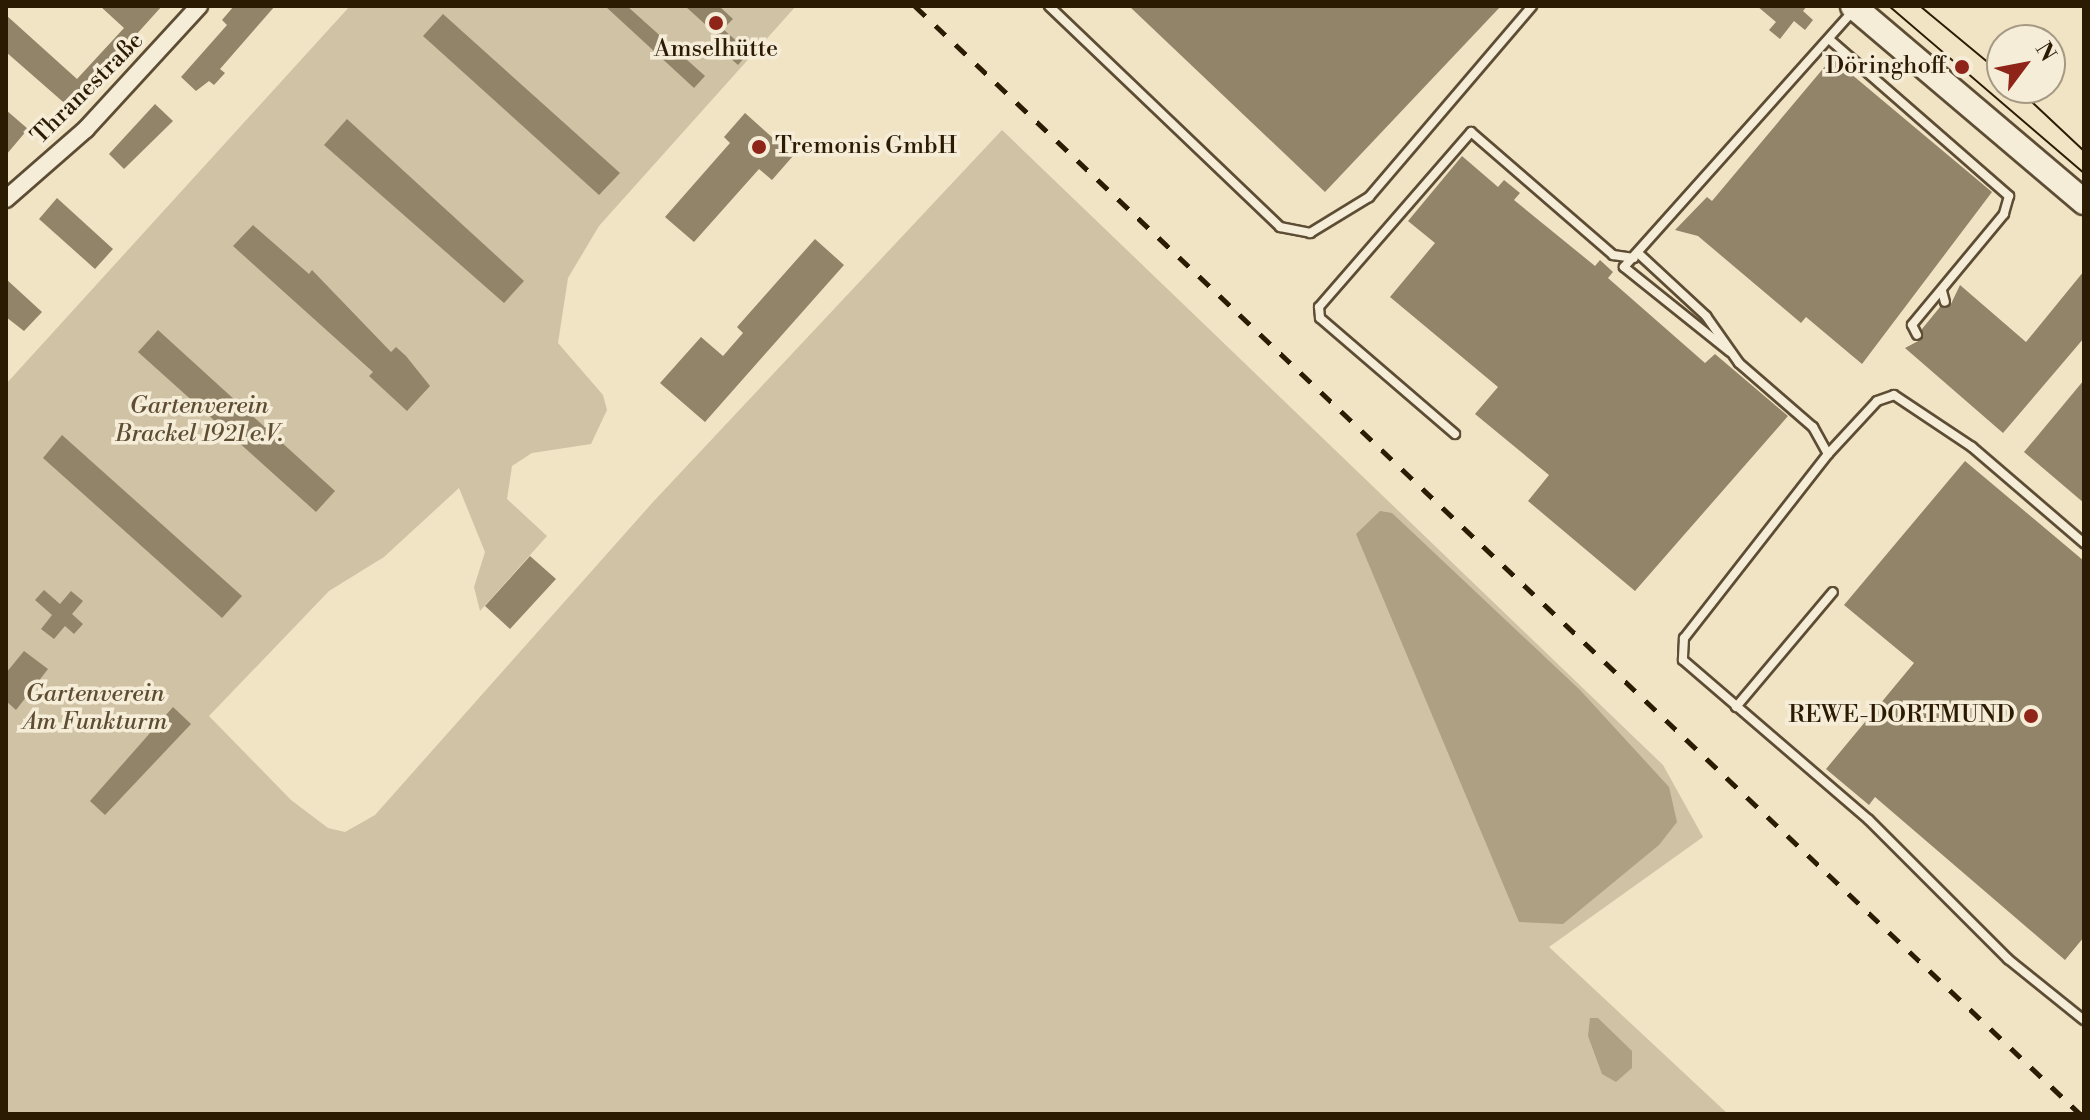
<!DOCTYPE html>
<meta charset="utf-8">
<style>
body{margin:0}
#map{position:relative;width:2090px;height:1120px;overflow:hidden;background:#f1e4c5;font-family:"Libre Bodoni",serif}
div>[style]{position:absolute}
.green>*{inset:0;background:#d0c2a4}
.water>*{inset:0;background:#aea083}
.building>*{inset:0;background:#928468}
.roads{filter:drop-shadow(2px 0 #5d4d34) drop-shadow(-2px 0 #5d4d34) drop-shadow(0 2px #5d4d34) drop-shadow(0 -2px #5d4d34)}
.service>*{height:8px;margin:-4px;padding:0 4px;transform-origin:4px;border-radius:4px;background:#f6edd9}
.minor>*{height:16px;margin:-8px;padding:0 8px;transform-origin:8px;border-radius:8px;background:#f6edd9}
.secondary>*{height:24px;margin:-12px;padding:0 12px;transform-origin:12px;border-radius:12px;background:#f6edd9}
.tram>*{height:2px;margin:-1px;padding:0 1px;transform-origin:1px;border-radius:1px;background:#2c1b03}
.rail>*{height:5px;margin-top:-2.5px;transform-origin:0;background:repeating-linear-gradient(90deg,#2c1b03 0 14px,transparent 0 28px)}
.dots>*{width:22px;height:22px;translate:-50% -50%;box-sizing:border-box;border:4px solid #f6edd9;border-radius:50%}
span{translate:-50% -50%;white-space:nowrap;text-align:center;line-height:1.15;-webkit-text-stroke:7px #f6edd9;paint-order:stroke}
.poi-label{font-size:24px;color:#2c1b03}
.right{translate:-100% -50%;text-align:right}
.left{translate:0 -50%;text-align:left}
.street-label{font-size:24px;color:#2c1b03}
.park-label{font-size:24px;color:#5d4d33;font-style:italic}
.frame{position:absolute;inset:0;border:8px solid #2c1b03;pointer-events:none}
.north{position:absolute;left:1986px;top:24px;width:80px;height:80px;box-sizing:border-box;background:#f6edd9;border:2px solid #a59983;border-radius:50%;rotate:58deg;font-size:22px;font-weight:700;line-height:32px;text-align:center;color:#2c1b03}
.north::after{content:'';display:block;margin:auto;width:28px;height:36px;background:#8f2418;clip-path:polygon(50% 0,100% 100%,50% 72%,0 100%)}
</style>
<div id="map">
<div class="green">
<i style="clip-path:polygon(350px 6px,796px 6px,599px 226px,568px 278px,558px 343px,603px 395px,607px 410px,591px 444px,532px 453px,512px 466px,507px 499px,547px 536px,480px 611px,474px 587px,485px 552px,459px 488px,384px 557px,329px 591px,209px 716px,291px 800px,328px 828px,345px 832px,375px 815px,653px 502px,1002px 130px,1663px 765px,1703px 837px,1549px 947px,1728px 1114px,6px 1114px,6px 384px)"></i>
</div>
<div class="water">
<i style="clip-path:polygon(1380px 511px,1392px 513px,1580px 690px,1669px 787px,1677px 822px,1659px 845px,1563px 924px,1519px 922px,1356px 534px)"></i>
<i style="clip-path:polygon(1590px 1018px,1598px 1018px,1632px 1051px,1632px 1068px,1616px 1082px,1602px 1074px,1588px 1036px)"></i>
</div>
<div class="building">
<i style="clip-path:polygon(100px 6px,162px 6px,70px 108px,6px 52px,6px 15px,77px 79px,124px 28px)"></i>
<i style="clip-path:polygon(234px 6px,275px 6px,220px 69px,225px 73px,214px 85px,209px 81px,196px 91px,181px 77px,227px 25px,222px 20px)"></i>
<i style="clip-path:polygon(605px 6px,627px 6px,705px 76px,694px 88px)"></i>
<i style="clip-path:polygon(685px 6px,719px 6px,733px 19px,717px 35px)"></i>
<i style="clip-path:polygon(1129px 6px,1501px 6px,1325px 192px)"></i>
<i style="clip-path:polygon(1757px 6px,1807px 6px,1803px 11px,1813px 20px,1805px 30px,1794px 21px,1780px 39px,1769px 30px,1776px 22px)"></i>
<i style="clip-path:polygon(443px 14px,620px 173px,599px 195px,423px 36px)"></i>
<i style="clip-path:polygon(723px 29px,749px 52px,738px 65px,711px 41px)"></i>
<i style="clip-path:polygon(1832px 58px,1992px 192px,1862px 364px,1806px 317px,1801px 323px,1698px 236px,1675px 230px,1707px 197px,1712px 201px)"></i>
<i style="clip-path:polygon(155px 104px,173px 121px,124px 169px,109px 154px)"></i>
<i style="clip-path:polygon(6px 110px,28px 129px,6px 155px)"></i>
<i style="clip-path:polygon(745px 113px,793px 156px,772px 180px,759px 169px,694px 242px,665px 217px,730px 143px,724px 137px)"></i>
<i style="clip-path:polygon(347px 119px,524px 281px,504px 303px,324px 145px)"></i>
<i style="clip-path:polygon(1462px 156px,1498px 187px,1504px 180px,1520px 193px,1514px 200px,1595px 266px,1600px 260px,1613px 272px,1608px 278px,1705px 363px,1715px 354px,1788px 416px,1635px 591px,1528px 501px,1549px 475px,1475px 414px,1498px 387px,1390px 297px,1435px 243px,1408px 221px)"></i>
<i style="clip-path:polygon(57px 198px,113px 249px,95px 269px,39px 219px)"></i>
<i style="clip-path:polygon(253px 225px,309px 274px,312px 270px,391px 352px,396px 347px,406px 356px,430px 386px,407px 411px,369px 376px,373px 372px,233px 246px)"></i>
<i style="clip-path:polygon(815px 239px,844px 265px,705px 422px,660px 383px,701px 337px,723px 356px,743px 333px,737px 327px)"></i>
<i style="clip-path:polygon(2084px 271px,2084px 338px,2003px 433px,1905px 348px,1922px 339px,1922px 329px,1940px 307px,1950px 306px,1960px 285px,2026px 342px)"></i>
<i style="clip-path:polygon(6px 279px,42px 312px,24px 331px,6px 317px)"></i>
<i style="clip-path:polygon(158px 330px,335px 491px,316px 512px,138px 352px)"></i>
<i style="clip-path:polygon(2084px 380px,2084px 503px,2024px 452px)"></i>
<i style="clip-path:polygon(62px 435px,242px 596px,222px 618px,43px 458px)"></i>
<i style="clip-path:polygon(1965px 461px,2084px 561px,2084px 937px,2065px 960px,1875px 797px,1869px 805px,1826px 769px,1914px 663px,1844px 605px)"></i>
<i style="clip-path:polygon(530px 556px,556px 579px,510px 629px,485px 606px)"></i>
<i style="clip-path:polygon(44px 590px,60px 604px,71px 591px,83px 601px,72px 614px,83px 624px,74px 634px,65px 626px,54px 639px,41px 629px,52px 615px,35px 600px)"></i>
<i style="clip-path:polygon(24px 651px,48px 669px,16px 710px,6px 701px,6px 673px)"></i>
<i style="clip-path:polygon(173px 707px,191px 724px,105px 815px,90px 801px)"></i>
</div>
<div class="roads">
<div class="service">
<i style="left:1049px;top:6px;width:320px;rotate:43.7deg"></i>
<i style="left:1280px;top:227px;width:31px;rotate:11deg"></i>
<i style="left:1310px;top:233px;width:69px;rotate:-31.4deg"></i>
<i style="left:1369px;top:197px;width:251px;rotate:-49.5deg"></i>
<i style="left:1829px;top:39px;width:239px;rotate:41.1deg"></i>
<i style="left:2009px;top:196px;width:19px;rotate:106deg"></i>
<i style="left:2004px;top:214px;width:144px;rotate:129.7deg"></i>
<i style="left:1912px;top:325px;width:11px;rotate:63deg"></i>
<i style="left:1638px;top:253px;width:93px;rotate:42.8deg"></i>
<i style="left:1706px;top:316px;width:57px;rotate:54.9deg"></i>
<i style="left:1739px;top:363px;width:98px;rotate:40.9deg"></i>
<i style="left:1813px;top:427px;width:31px;rotate:61deg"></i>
<i style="left:1828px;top:454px;width:234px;rotate:128deg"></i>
<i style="left:1684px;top:638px;width:22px;rotate:93deg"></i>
<i style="left:1683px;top:660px;width:245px;rotate:40.7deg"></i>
<i style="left:1869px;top:820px;width:197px;rotate:45deg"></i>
<i style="left:2008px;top:959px;width:97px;rotate:38.8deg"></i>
<i style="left:1942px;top:291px;width:11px;rotate:75deg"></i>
<i style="left:1730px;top:352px;width:136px;rotate:-141.3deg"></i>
<i style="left:1624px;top:267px;width:346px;rotate:-48.2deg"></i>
<i style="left:1455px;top:434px;width:178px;rotate:-139.3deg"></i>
<i style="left:1320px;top:318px;width:11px;rotate:-95deg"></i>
<i style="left:1319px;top:307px;width:232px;rotate:-49deg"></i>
<i style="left:1471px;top:132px;width:188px;rotate:40.9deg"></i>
<i style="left:1613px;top:255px;width:21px;rotate:8deg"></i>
<i style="left:1828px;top:454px;width:72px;rotate:-47.2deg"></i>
<i style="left:1877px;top:401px;width:18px;rotate:-19deg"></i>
<i style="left:1894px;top:395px;width:94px;rotate:33.7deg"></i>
<i style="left:1972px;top:447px;width:148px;rotate:40.6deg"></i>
<i style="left:1736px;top:707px;width:150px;rotate:-49.9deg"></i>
</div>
<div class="minor">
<i style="left:6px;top:199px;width:106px;rotate:-41.2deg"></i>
<i style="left:86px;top:129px;width:167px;rotate:-47.4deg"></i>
</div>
<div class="secondary">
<i style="left:1853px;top:6px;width:303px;rotate:40.3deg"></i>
</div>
</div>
<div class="tram">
<i style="left:1889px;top:6px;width:257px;rotate:40.6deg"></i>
<i style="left:1920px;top:6px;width:107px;rotate:39.7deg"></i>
<i style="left:2017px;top:88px;width:92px;rotate:43.2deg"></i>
</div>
<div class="rail">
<i style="left:915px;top:6px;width:1608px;rotate:43.56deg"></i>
</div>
<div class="dots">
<i style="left:716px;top:23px;background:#8f2418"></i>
<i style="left:1962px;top:67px;background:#8f2418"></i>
<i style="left:759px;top:147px;background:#8f2418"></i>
<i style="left:2031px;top:716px;background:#8f2418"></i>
</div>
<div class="poi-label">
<span style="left:716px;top:50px">Amselhütte</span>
<span class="right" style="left:1946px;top:67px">Döringhoff</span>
<span class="left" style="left:775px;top:147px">Tremonis GmbH</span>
<span class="right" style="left:2015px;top:716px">REWE-DORTMUND</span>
</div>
<div class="street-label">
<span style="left:88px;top:89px;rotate:-45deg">Thranestraße</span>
</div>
<div class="park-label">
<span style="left:199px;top:421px">Gartenverein<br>Brackel 1921 e.V.</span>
<span style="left:95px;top:709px">Gartenverein<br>Am Funkturm</span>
</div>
<div class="frame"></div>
<div class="north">N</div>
</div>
